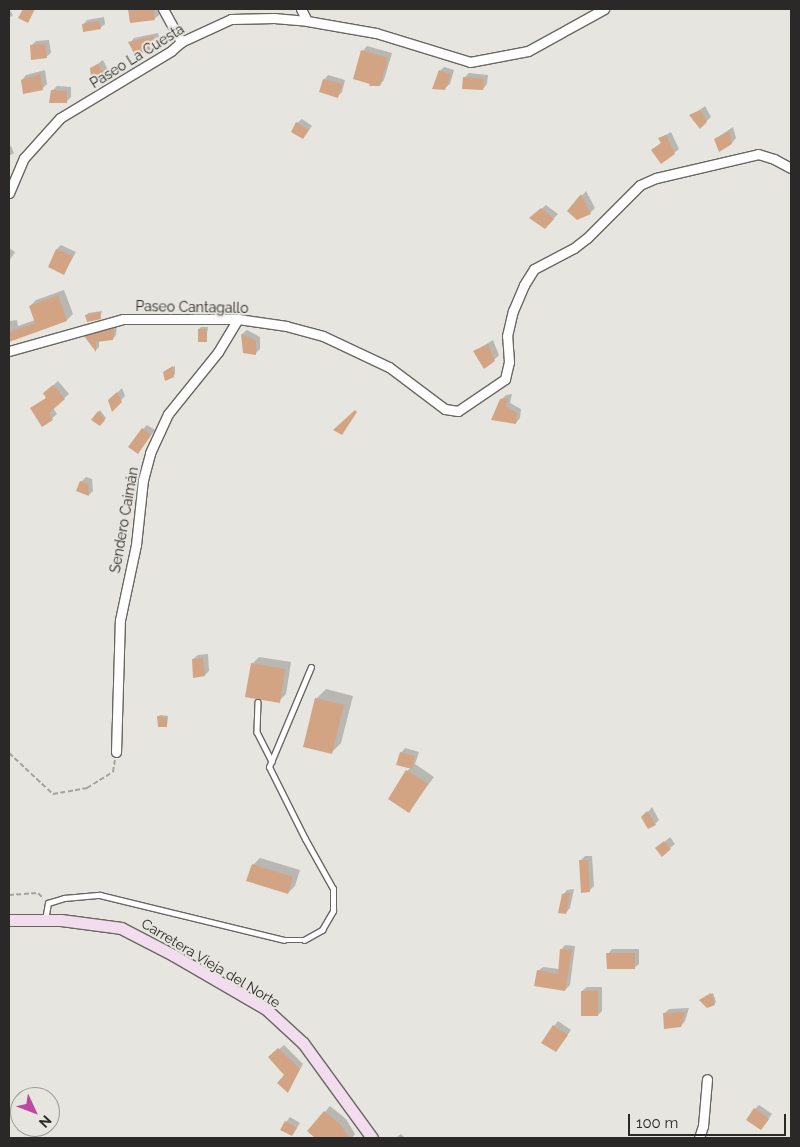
<!DOCTYPE html>
<meta charset="utf-8">
<style>
body{margin:0}
#map{position:relative;width:800px;height:1147px;overflow:hidden;background:#e6e5df;font-family:Raleway,sans-serif}
div>[style]{position:absolute}
.shadow>*{inset:0;background:#0003}
.building>*{inset:0;background:#d3a483}
.path>*{height:2px;margin-top:-1px;transform-origin:0;background:repeating-linear-gradient(90deg,#a4a39e 0 5px,transparent 0 7.5px)}
.roads{filter:drop-shadow(1px 0 #686762) drop-shadow(-1px 0 #686762) drop-shadow(0 1px #686762) drop-shadow(0 -1px #686762)}
.lane>*{height:4.5px;margin:-2.25px;padding:0 2.25px;transform-origin:2.25px;border-radius:2.25px;background:#fff}
.street>*{height:9px;margin:-4.5px;padding:0 4.5px;transform-origin:4.5px;border-radius:4.5px;background:#fff}
.secondary>*{height:11px;margin:-5.5px;padding:0 5.5px;transform-origin:5.5px;border-radius:5.5px;background:#f2ddef}
span{translate:-50% -50%;white-space:nowrap;text-align:center;line-height:1.15;-webkit-text-stroke:4.5px #e6e5df;paint-order:stroke}
.street-label{font-size:14px;color:#2a2927}
.frame{position:absolute;inset:0;border:10px solid #2a2927;pointer-events:none}
.north{position:absolute;left:10px;top:1087px;width:50px;height:50px;box-sizing:border-box;background:#e6e5df;border:1px solid #9b9a95;border-radius:50%;rotate:133deg;font-size:14px;font-weight:700;line-height:20px;text-align:center;color:#2a2927}
.north::after{content:'';display:block;margin:auto;width:18px;height:22px;background:#be48a0;clip-path:polygon(50% 0,100% 100%,50% 72%,0 100%)}
.scale{position:absolute;left:628px;top:1114px;width:158px;height:22px;box-sizing:border-box;border:2px solid #2a2927;border-top:0;padding-left:6px;font-size:15px;line-height:18px;white-space:nowrap;color:#2a2927;-webkit-text-stroke:4px #e6e5df;paint-order:stroke}
</style>
<div id="map">
<div class="shadow">
<i style="clip-path:polygon(9px 9px,13px 15px,9px 18px)"></i>
<i style="clip-path:polygon(131px 9px,158px 9px,159px 15px,154px 19px)"></i>
<i style="clip-path:polygon(104px 17px,105px 24px,100px 28px,83px 25px,87px 20px)"></i>
<i style="clip-path:polygon(158px 33px,161px 44px,156px 48px,130px 43px,134px 38px)"></i>
<i style="clip-path:polygon(49px 40px,51px 53px,46px 57px,31px 46px,36px 41px)"></i>
<i style="clip-path:polygon(367px 46px,392px 53px,384px 80px,380px 85px,363px 51px)"></i>
<i style="clip-path:polygon(103px 60px,108px 70px,104px 75px,92px 68px)"></i>
<i style="clip-path:polygon(444px 67px,454px 70px,450px 84px,445px 88px,440px 71px)"></i>
<i style="clip-path:polygon(45px 70px,47px 84px,42px 89px,22px 80px,26px 75px)"></i>
<i style="clip-path:polygon(469px 73px,488px 75px,487px 84px,483px 89px,464px 78px)"></i>
<i style="clip-path:polygon(328px 75px,345px 80px,342px 92px,338px 96px,324px 80px)"></i>
<i style="clip-path:polygon(57px 86px,71px 87px,71px 97px,66px 102px,52px 91px)"></i>
<i style="clip-path:polygon(705px 106px,711px 117px,700px 127px,691px 116px)"></i>
<i style="clip-path:polygon(302px 119px,312px 126px,303px 138px,297px 123px)"></i>
<i style="clip-path:polygon(733px 127px,736px 138px,732px 143px,715px 139px)"></i>
<i style="clip-path:polygon(671px 132px,679px 149px,674px 153px,653px 150px,662px 142px,660px 138px)"></i>
<i style="clip-path:polygon(11px 146px,14px 153px,9px 156px,9px 147px)"></i>
<i style="clip-path:polygon(586px 191px,595px 208px,590px 213px,569px 211px)"></i>
<i style="clip-path:polygon(546px 205px,558px 214px,545px 228px,536px 214px)"></i>
<i style="clip-path:polygon(61px 245px,76px 252px,64px 273px,57px 249px)"></i>
<i style="clip-path:polygon(9px 248px,15px 252px,9px 261px)"></i>
<i style="clip-path:polygon(64px 290px,73px 314px,67px 320px,9px 340px,9px 321px,17px 320px,18px 326px,35px 320px,30px 306px,36px 300px)"></i>
<i style="clip-path:polygon(102px 311px,100px 318px,87px 315px,88px 313px)"></i>
<i style="clip-path:polygon(117px 325px,116px 335px,113px 339px,99px 340px,99px 347px,96px 350px,86px 336px,89px 333px)"></i>
<i style="clip-path:polygon(201px 327px,208px 327px,206px 341px,199px 329px)"></i>
<i style="clip-path:polygon(247px 330px,260px 337px,260px 349px,255px 354px,244px 352px,242px 334px)"></i>
<i style="clip-path:polygon(493px 340px,499px 355px,494px 360px,475px 351px)"></i>
<i style="clip-path:polygon(175px 366px,175px 374px,173px 376px,166px 370px)"></i>
<i style="clip-path:polygon(58px 381px,69px 394px,53px 408px,57px 414px,43px 426px,32px 409px,47px 397px,44px 394px)"></i>
<i style="clip-path:polygon(122px 388px,125px 396px,112px 410px,109px 401px)"></i>
<i style="clip-path:polygon(512px 394px,510px 403px,521px 409px,520px 418px,516px 423px,501px 400px,506px 395px)"></i>
<i style="clip-path:polygon(100px 410px,106px 418px,102px 423px,93px 420px)"></i>
<i style="clip-path:polygon(147px 425px,155px 430px,138px 453px,143px 429px)"></i>
<i style="clip-path:polygon(86px 477px,92px 479px,93px 491px,89px 495px,81px 482px)"></i>
<i style="clip-path:polygon(208px 654px,209px 671px,205px 675px,193px 659px,198px 655px)"></i>
<i style="clip-path:polygon(259px 657px,291px 662px,286px 694px,279px 701px,252px 664px)"></i>
<i style="clip-path:polygon(326px 689px,353px 696px,341px 743px,331px 753px,316px 699px)"></i>
<i style="clip-path:polygon(160px 715px,168px 716px,167px 726px,158px 717px)"></i>
<i style="clip-path:polygon(405px 748px,419px 752px,415px 764px,434px 777px,409px 811px,407px 771px,411px 768px,401px 753px)"></i>
<i style="clip-path:polygon(652px 807px,659px 820px,655px 824px,643px 818px)"></i>
<i style="clip-path:polygon(670px 837px,675px 844px,670px 848px,662px 844px)"></i>
<i style="clip-path:polygon(585px 856px,592px 856px,594px 886px,589px 891px,580px 861px)"></i>
<i style="clip-path:polygon(260px 858px,300px 870px,295px 886px,288px 893px,253px 865px)"></i>
<i style="clip-path:polygon(574px 889px,570px 908px,566px 913px,563px 895px,567px 890px)"></i>
<i style="clip-path:polygon(565px 945px,575px 946px,570px 985px,565px 990px,538px 971px,543px 967px,559px 969px,561px 950px)"></i>
<i style="clip-path:polygon(612px 949px,639px 949px,639px 964px,634px 968px,608px 954px)"></i>
<i style="clip-path:polygon(587px 987px,602px 987px,602px 1011px,598px 1015px,582px 991px)"></i>
<i style="clip-path:polygon(713px 993px,716px 1002px,714px 1004px,703px 998px)"></i>
<i style="clip-path:polygon(689px 1008px,685px 1021px,681px 1026px,664px 1014px,669px 1009px)"></i>
<i style="clip-path:polygon(558px 1021px,571px 1030px,556px 1051px,554px 1026px)"></i>
<i style="clip-path:polygon(284px 1045px,303px 1064px,288px 1091px,285px 1075px,270px 1057px)"></i>
<i style="clip-path:polygon(759px 1105px,772px 1114px,765px 1124px,755px 1109px)"></i>
<i style="clip-path:polygon(330px 1106px,346px 1119px,355px 1134px,352px 1138px,317px 1138px,309px 1131px)"></i>
<i style="clip-path:polygon(290px 1117px,300px 1123px,292px 1135px,286px 1122px)"></i>
<i style="clip-path:polygon(401px 1134px,405px 1138px,396px 1138px,397px 1137px)"></i>
</div>
<div class="building">
<i style="clip-path:polygon(23px 9px,35px 9px,28px 23px,18px 18px)"></i>
<i style="clip-path:polygon(128px 9px,153px 9px,155px 20px,130px 23px)"></i>
<i style="clip-path:polygon(99px 21px,101px 29px,83px 32px,82px 24px)"></i>
<i style="clip-path:polygon(154px 36px,157px 49px,135px 55px,128px 42px)"></i>
<i style="clip-path:polygon(45px 44px,47px 58px,31px 60px,30px 45px)"></i>
<i style="clip-path:polygon(361px 50px,388px 58px,380px 86px,369px 86px,370px 84px,353px 79px)"></i>
<i style="clip-path:polygon(98px 64px,105px 76px,91px 77px,90px 68px)"></i>
<i style="clip-path:polygon(439px 70px,451px 75px,445px 90px,432px 89px)"></i>
<i style="clip-path:polygon(40px 74px,43px 90px,23px 94px,21px 80px)"></i>
<i style="clip-path:polygon(463px 77px,484px 79px,483px 90px,462px 89px)"></i>
<i style="clip-path:polygon(323px 79px,342px 84px,338px 98px,319px 92px)"></i>
<i style="clip-path:polygon(51px 90px,67px 91px,67px 103px,49px 103px)"></i>
<i style="clip-path:polygon(700px 110px,707px 122px,700px 129px,689px 115px)"></i>
<i style="clip-path:polygon(296px 122px,309px 130px,303px 139px,291px 132px)"></i>
<i style="clip-path:polygon(729px 131px,732px 144px,719px 152px,714px 139px)"></i>
<i style="clip-path:polygon(666px 135px,675px 154px,661px 164px,651px 150px,661px 143px,658px 138px)"></i>
<i style="clip-path:polygon(581px 194px,591px 214px,577px 220px,567px 211px)"></i>
<i style="clip-path:polygon(541px 208px,554px 219px,545px 229px,529px 218px)"></i>
<i style="clip-path:polygon(56px 249px,73px 256px,64px 275px,48px 267px)"></i>
<i style="clip-path:polygon(58px 295px,67px 321px,9px 342px,9px 332px,35px 323px,29px 306px)"></i>
<i style="clip-path:polygon(100px 312px,101px 319px,87px 322px,85px 315px)"></i>
<i style="clip-path:polygon(114px 328px,113px 340px,96px 342px,96px 352px,84px 336px)"></i>
<i style="clip-path:polygon(198px 329px,207px 329px,207px 342px,198px 342px)"></i>
<i style="clip-path:polygon(241px 334px,256px 341px,256px 355px,243px 353px)"></i>
<i style="clip-path:polygon(488px 344px,495px 361px,484px 369px,473px 351px)"></i>
<i style="clip-path:polygon(173px 366px,174px 377px,165px 381px,163px 372px)"></i>
<i style="clip-path:polygon(53px 385px,65px 399px,49px 413px,53px 420px,42px 427px,30px 408px,46px 398px,43px 393px)"></i>
<i style="clip-path:polygon(117px 392px,122px 402px,112px 412px,108px 400px)"></i>
<i style="clip-path:polygon(508px 398px,506px 407px,517px 413px,516px 424px,491px 420px,500px 399px)"></i>
<i style="clip-path:polygon(355px 410px,357px 412px,342px 435px,333px 430px)"></i>
<i style="clip-path:polygon(98px 411px,105px 420px,100px 426px,91px 420px)"></i>
<i style="clip-path:polygon(142px 428px,151px 435px,138px 454px,128px 447px)"></i>
<i style="clip-path:polygon(80px 481px,88px 484px,89px 496px,76px 491px)"></i>
<i style="clip-path:polygon(203px 658px,205px 676px,193px 678px,192px 659px)"></i>
<i style="clip-path:polygon(251px 663px,285px 669px,280px 703px,245px 697px)"></i>
<i style="clip-path:polygon(315px 698px,344px 705px,332px 754px,303px 747px)"></i>
<i style="clip-path:polygon(157px 716px,167px 717px,167px 727px,158px 727px)"></i>
<i style="clip-path:polygon(400px 752px,415px 756px,412px 769px,396px 765px)"></i>
<i style="clip-path:polygon(406px 770px,428px 784px,409px 813px,388px 799px)"></i>
<i style="clip-path:polygon(647px 811px,656px 825px,648px 829px,641px 817px)"></i>
<i style="clip-path:polygon(664px 841px,671px 849px,662px 857px,655px 848px)"></i>
<i style="clip-path:polygon(579px 860px,588px 860px,590px 892px,581px 893px)"></i>
<i style="clip-path:polygon(252px 864px,293px 877px,288px 894px,246px 881px)"></i>
<i style="clip-path:polygon(570px 893px,566px 914px,558px 913px,562px 894px)"></i>
<i style="clip-path:polygon(560px 949px,572px 950px,565px 991px,534px 986px,537px 970px,558px 974px)"></i>
<i style="clip-path:polygon(606px 953px,635px 953px,635px 969px,607px 969px)"></i>
<i style="clip-path:polygon(581px 991px,598px 991px,598px 1016px,581px 1016px)"></i>
<i style="clip-path:polygon(711px 993px,715px 1005px,707px 1008px,699px 1000px)"></i>
<i style="clip-path:polygon(685px 1012px,681px 1027px,664px 1029px,663px 1013px)"></i>
<i style="clip-path:polygon(553px 1025px,568px 1035px,556px 1052px,541px 1043px)"></i>
<i style="clip-path:polygon(278px 1048px,300px 1069px,288px 1093px,277px 1083px,284px 1075px,268px 1057px)"></i>
<i style="clip-path:polygon(754px 1108px,769px 1119px,761px 1130px,746px 1120px)"></i>
<i style="clip-path:polygon(324px 1111px,341px 1125px,349px 1138px,315px 1138px,307px 1131px)"></i>
<i style="clip-path:polygon(285px 1121px,297px 1128px,292px 1136px,280px 1130px)"></i>
</div>
<div class="path">
<i style="left:9px;top:753px;width:60px;rotate:43deg"></i>
<i style="left:53px;top:794px;width:35px;rotate:-10deg"></i>
<i style="left:87px;top:788px;width:31px;rotate:-32deg"></i>
<i style="left:113px;top:772px;width:12px;rotate:-81deg"></i>
<i style="left:9px;top:895px;width:29px;rotate:-4deg"></i>
<i style="left:38px;top:893px;width:7px;rotate:45deg"></i>
</div>
<div class="roads">
<div class="lane">
<i style="left:258px;top:702px;width:30px;rotate:92deg"></i>
<i style="left:257px;top:732px;width:33px;rotate:63deg"></i>
<i style="left:45px;top:920px;width:17px;rotate:-80deg"></i>
<i style="left:48px;top:903px;width:17px;rotate:-17deg"></i>
<i style="left:64px;top:898px;width:36px;rotate:-5deg"></i>
<i style="left:100px;top:895px;width:189px;rotate:13.7deg"></i>
<i style="left:284px;top:940px;width:20px"></i>
<i style="left:304px;top:940px;width:21px;rotate:-29deg"></i>
<i style="left:322px;top:930px;width:22px;rotate:-60deg"></i>
<i style="left:333px;top:911px;width:22px;rotate:-90deg"></i>
<i style="left:333px;top:889px;width:57px;rotate:-119.2deg"></i>
<i style="left:305px;top:839px;width:80px;rotate:-116.6deg"></i>
<i style="left:269px;top:767px;width:108px;rotate:-67.2deg"></i>
</div>
<div class="street">
<i style="left:163px;top:9px;width:38px;rotate:61deg"></i>
<i style="left:301px;top:9px;width:13px;rotate:63deg"></i>
<i style="left:9px;top:193px;width:38px;rotate:-67deg"></i>
<i style="left:24px;top:158px;width:54px;rotate:-48deg"></i>
<i style="left:60px;top:118px;width:130px;rotate:-31.1deg"></i>
<i style="left:171px;top:51px;width:13px;rotate:-42deg"></i>
<i style="left:181px;top:42px;width:55px;rotate:-24.7deg"></i>
<i style="left:231px;top:19px;width:43px;rotate:-1.3deg"></i>
<i style="left:274px;top:18px;width:33px;rotate:5deg"></i>
<i style="left:307px;top:21px;width:70px;rotate:9.9deg"></i>
<i style="left:376px;top:33px;width:98px;rotate:17.1deg"></i>
<i style="left:470px;top:62px;width:59px;rotate:-10.7deg"></i>
<i style="left:528px;top:51px;width:87px;rotate:-28.9deg"></i>
<i style="left:9px;top:351px;width:118px;rotate:-15.7deg"></i>
<i style="left:123px;top:319px;width:115px"></i>
<i style="left:238px;top:319px;width:49px;rotate:8.3deg"></i>
<i style="left:286px;top:326px;width:38px;rotate:15deg"></i>
<i style="left:323px;top:336px;width:73px;rotate:25.2deg"></i>
<i style="left:389px;top:367px;width:70px;rotate:36.9deg"></i>
<i style="left:445px;top:409px;width:13px;rotate:9deg"></i>
<i style="left:458px;top:411px;width:57px;rotate:-34.2deg"></i>
<i style="left:505px;top:379px;width:17px;rotate:-77deg"></i>
<i style="left:509px;top:362px;width:26px;rotate:-94deg"></i>
<i style="left:507px;top:336px;width:26px;rotate:-77deg"></i>
<i style="left:513px;top:311px;width:28px;rotate:-67deg"></i>
<i style="left:524px;top:285px;width:19px;rotate:-58deg"></i>
<i style="left:534px;top:269px;width:45px;rotate:-27.7deg"></i>
<i style="left:574px;top:248px;width:16px;rotate:-38deg"></i>
<i style="left:587px;top:238px;width:75px;rotate:-45deg"></i>
<i style="left:640px;top:185px;width:17px;rotate:-24deg"></i>
<i style="left:656px;top:178px;width:105px;rotate:-13.2deg"></i>
<i style="left:758px;top:154px;width:17px;rotate:17deg"></i>
<i style="left:774px;top:159px;width:19px;rotate:28deg"></i>
<i style="left:116px;top:752px;width:132px;rotate:-88.3deg"></i>
<i style="left:120px;top:620px;width:77px;rotate:-78deg"></i>
<i style="left:136px;top:545px;width:65px;rotate:-83.9deg"></i>
<i style="left:143px;top:480px;width:28px;rotate:-75deg"></i>
<i style="left:150px;top:453px;width:43px;rotate:-65.2deg"></i>
<i style="left:168px;top:414px;width:80px;rotate:-51.1deg"></i>
<i style="left:218px;top:352px;width:39px;rotate:-59deg"></i>
<i style="left:699px;top:1138px;width:13px;rotate:-72deg"></i>
<i style="left:703px;top:1126px;width:47px;rotate:-85.1deg"></i>
</div>
<div class="secondary">
<i style="left:9px;top:920px;width:52px"></i>
<i style="left:61px;top:920px;width:61px;rotate:7.6deg"></i>
<i style="left:121px;top:928px;width:59px;rotate:27.4deg"></i>
<i style="left:173px;top:955px;width:108px;rotate:30.1deg"></i>
<i style="left:266px;top:1009px;width:50px;rotate:42.6deg"></i>
<i style="left:303px;top:1043px;width:117px;rotate:54deg"></i>
</div>
</div>
<div class="street-label">
<span style="left:137px;top:56px;rotate:-32deg">Paseo La Cuesta</span>
<span style="left:192px;top:307px;rotate:1deg">Paseo Cantagallo</span>
<span style="left:124px;top:520px;rotate:-80deg">Sendero Caimán</span>
<span style="left:211px;top:963px;rotate:31deg">Carretera Vieja del Norte</span>
</div>
<div class="frame"></div>
<div class="north">N</div>
<div class="scale">100 m</div>
</div>
